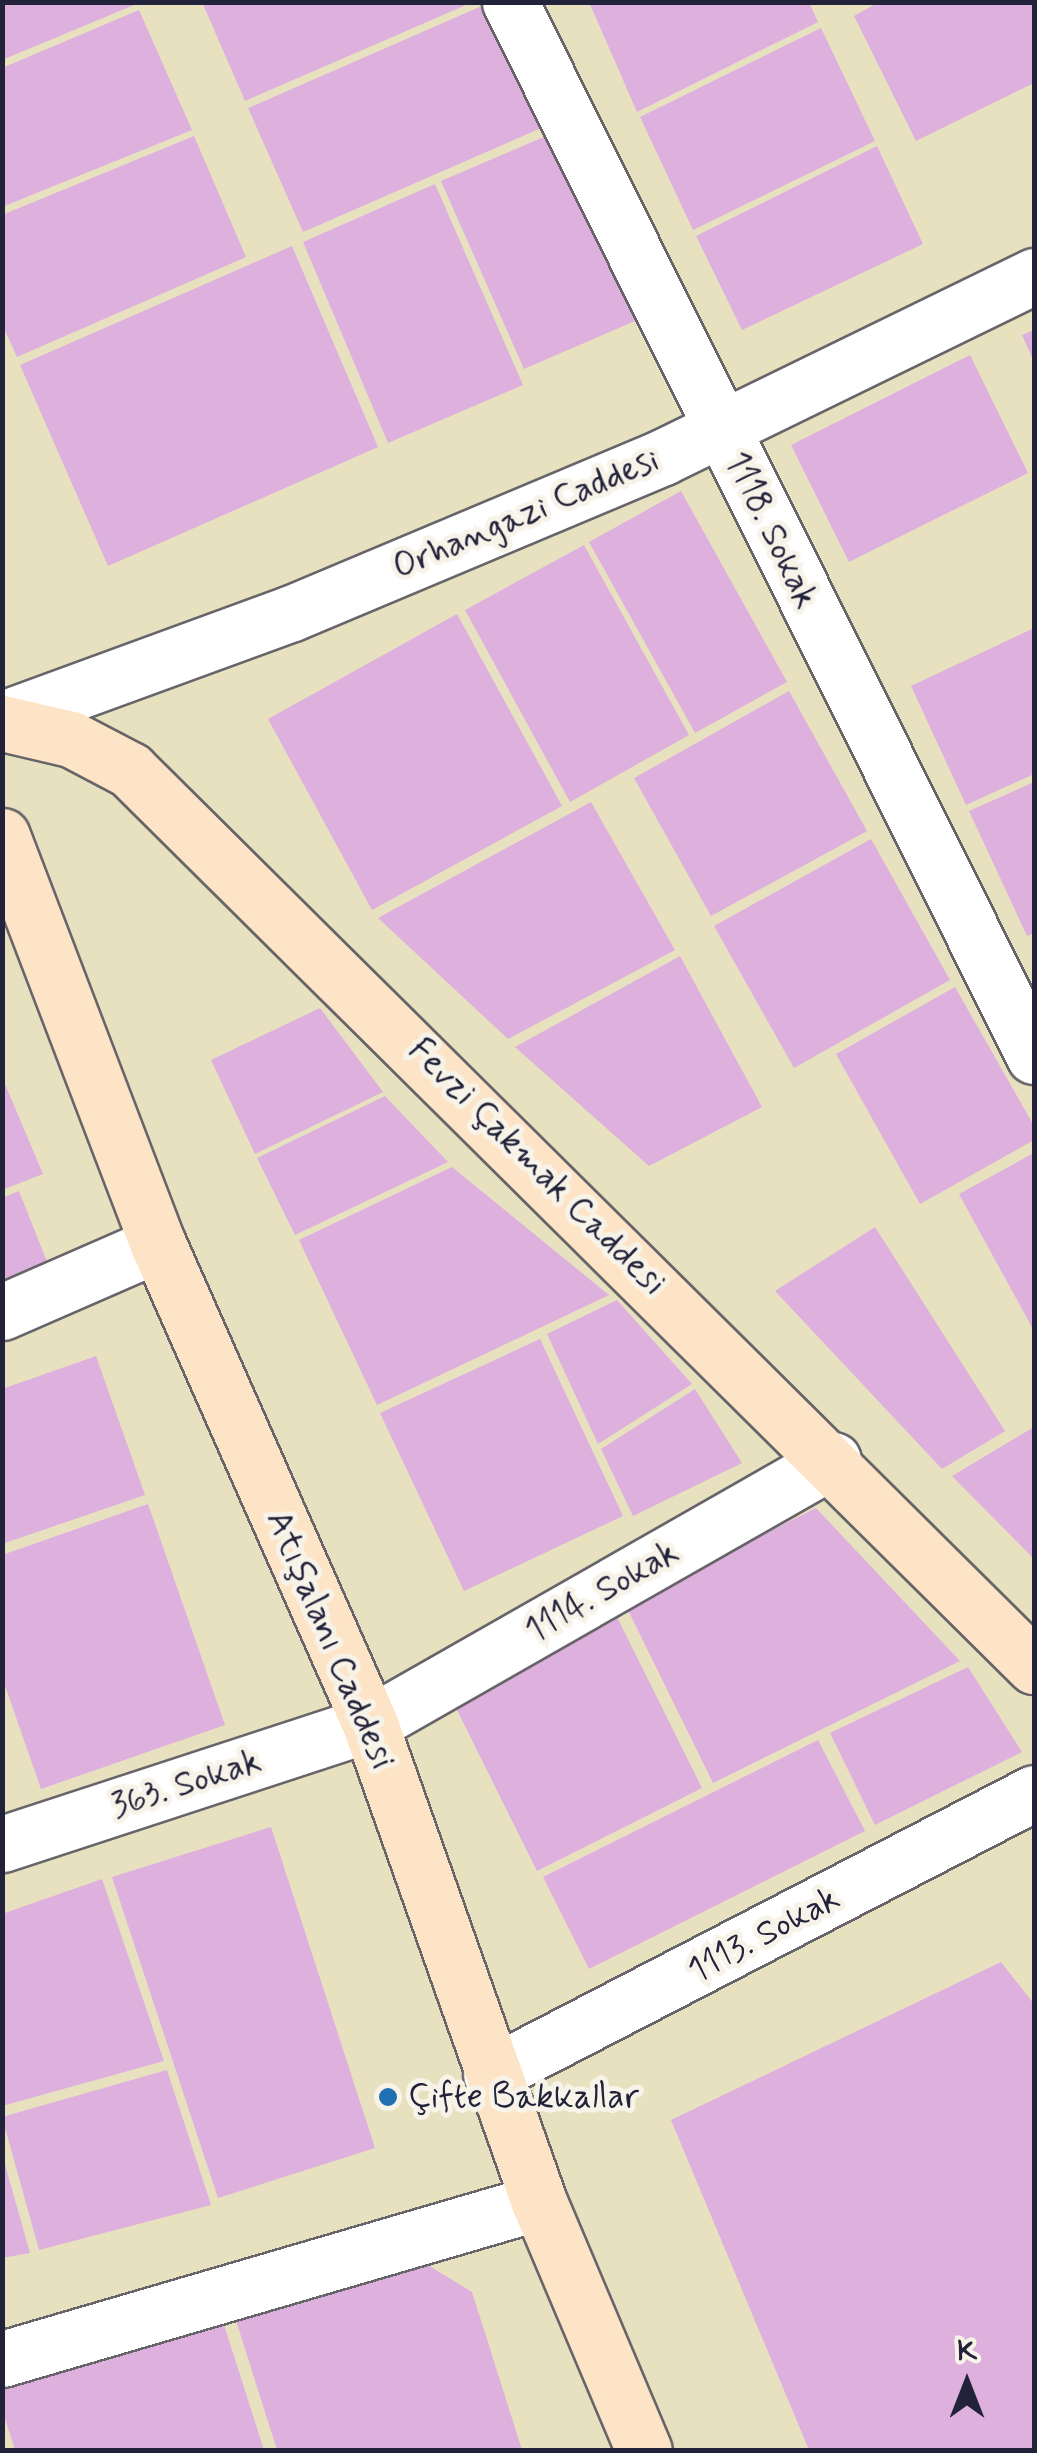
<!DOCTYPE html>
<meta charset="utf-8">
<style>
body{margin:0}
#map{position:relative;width:1037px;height:2453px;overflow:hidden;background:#e7e1c0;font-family:Mynerve,sans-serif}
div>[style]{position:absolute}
.building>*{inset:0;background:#deb0dd}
.roads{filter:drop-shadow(2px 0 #67656a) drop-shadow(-2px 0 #67656a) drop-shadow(0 2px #67656a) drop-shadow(0 -2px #67656a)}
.street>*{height:55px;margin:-27.5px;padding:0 27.5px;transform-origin:27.5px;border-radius:27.5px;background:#fff}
.secondary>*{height:55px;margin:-27.5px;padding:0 27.5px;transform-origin:27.5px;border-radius:27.5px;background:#fee4c6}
.dots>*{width:28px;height:28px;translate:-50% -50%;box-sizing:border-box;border:5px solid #f7f3e8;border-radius:50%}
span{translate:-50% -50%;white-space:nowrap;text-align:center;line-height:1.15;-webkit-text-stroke:10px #f7f3e8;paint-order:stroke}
.street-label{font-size:35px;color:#22223b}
.poi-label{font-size:35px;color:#22223b}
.left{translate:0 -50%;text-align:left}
.frame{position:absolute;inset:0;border:5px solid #22223b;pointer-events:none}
.north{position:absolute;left:917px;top:2333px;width:100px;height:100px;-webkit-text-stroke:8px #f7f3e8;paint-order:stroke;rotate:0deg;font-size:28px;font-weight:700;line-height:40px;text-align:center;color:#22223b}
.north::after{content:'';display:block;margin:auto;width:35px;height:45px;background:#22223b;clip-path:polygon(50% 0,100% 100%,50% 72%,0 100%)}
</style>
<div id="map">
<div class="building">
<i style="clip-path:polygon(2px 2px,139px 2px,139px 3px,2px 60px)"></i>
<i style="clip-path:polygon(202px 2px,473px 2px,245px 101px)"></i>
<i style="clip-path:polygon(491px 2px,546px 126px,303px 232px,248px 108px)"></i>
<i style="clip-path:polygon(589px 2px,809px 2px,818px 22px,637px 112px)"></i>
<i style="clip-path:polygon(879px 2px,1034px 2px,1034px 83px,916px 141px,854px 16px)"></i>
<i style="clip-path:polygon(139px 10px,192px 130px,2px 207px,2px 68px)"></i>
<i style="clip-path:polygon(821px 28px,875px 141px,693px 230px,640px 117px)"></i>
<i style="clip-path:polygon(553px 133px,635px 321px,524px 369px,441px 181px)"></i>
<i style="clip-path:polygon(194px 136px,246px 257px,17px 357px,2px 324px,2px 215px)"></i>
<i style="clip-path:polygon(877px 146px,923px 244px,742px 330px,696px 236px)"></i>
<i style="clip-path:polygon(435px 184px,523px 385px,388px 443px,303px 242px)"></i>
<i style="clip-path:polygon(292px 246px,378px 447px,108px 566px,20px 365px)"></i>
<i style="clip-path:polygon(1034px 330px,1034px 362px,1022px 335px)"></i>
<i style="clip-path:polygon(970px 355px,1028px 473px,849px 562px,791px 445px)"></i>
<i style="clip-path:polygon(681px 491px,787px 682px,695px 733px,589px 542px)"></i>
<i style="clip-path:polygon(584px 545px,689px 735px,570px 802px,465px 610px)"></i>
<i style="clip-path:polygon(457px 614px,562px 806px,372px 910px,268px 719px)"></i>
<i style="clip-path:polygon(1034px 628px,1034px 774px,966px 805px,911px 686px)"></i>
<i style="clip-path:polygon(789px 691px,867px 831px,711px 916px,634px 778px)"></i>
<i style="clip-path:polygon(1034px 782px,1034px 933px,1027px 936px,969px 811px)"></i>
<i style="clip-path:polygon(591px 802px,675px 950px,508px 1039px,378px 918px)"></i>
<i style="clip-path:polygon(871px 839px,950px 980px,794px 1068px,714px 926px)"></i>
<i style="clip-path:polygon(680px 956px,762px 1107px,649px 1166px,515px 1047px)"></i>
<i style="clip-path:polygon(955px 987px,1034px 1126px,1034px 1140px,920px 1204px,836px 1054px)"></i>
<i style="clip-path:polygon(320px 1008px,383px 1092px,255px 1154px,211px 1060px)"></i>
<i style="clip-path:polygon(2px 1077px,43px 1174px,2px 1190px)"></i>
<i style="clip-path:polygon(385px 1096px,448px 1162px,295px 1235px,257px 1158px)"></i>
<i style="clip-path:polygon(1034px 1153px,1034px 1331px,959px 1194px)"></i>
<i style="clip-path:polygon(452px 1167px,609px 1295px,377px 1405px,299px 1240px)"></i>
<i style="clip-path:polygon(19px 1191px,51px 1272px,2px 1292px,2px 1198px)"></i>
<i style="clip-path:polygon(875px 1227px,1005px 1431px,942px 1469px,775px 1291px)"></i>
<i style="clip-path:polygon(617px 1300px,692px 1384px,598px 1444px,547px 1334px)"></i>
<i style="clip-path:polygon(540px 1339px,623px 1516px,464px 1591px,380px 1413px)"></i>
<i style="clip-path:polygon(96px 1356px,145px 1495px,2px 1544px,2px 1389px)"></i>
<i style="clip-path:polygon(695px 1389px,742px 1463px,633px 1516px,601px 1449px)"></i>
<i style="clip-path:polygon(1034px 1427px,1034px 1559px,952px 1476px)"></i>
<i style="clip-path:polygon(148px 1504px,225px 1725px,41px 1789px,2px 1677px,2px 1555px)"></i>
<i style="clip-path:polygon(816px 1508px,960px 1661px,713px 1783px,625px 1604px)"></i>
<i style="clip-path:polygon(613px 1609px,702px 1788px,537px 1871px,448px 1692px)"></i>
<i style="clip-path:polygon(968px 1667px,1022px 1752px,875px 1825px,830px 1733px)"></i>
<i style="clip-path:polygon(818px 1740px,865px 1831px,589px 1969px,543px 1877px)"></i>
<i style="clip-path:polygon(271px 1827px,375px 2148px,218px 2198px,112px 1877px)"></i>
<i style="clip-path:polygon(102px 1879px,164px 2061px,2px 2106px,2px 1914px)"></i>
<i style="clip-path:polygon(1001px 1962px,1034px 2004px,1034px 2450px,809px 2450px,671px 2120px)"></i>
<i style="clip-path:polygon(167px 2070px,211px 2205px,39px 2250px,2px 2117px)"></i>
<i style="clip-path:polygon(4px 2161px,30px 2253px,2px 2258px,2px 2162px)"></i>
<i style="clip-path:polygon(408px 2253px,472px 2292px,522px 2450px,277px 2450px,232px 2308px)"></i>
<i style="clip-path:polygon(219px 2309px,264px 2450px,15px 2450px,2px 2409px,2px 2375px)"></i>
</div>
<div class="roads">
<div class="street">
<i style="left:510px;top:2px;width:1177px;rotate:63.57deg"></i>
<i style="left:2px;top:719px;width:309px;rotate:-20.1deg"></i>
<i style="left:292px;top:613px;width:402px;rotate:-22.8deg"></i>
<i style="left:663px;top:457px;width:413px;rotate:-26deg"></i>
<i style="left:2px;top:1312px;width:170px;rotate:-23.6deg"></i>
<i style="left:2px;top:1844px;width:387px;rotate:-18.1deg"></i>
<i style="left:370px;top:1724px;width:533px;rotate:-29.69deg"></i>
<i style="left:491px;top:2074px;width:611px;rotate:-27.36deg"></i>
<i style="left:2px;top:2359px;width:559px;rotate:-16.3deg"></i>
</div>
<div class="secondary">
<i style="left:2px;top:723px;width:71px;rotate:13.1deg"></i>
<i style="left:71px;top:739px;width:67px;rotate:27.7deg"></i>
<i style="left:130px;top:770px;width:1273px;rotate:44.75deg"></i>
<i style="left:2px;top:836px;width:437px;rotate:69.1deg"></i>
<i style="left:158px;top:1244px;width:525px;rotate:66.17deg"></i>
<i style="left:370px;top:1724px;width:507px;rotate:70.53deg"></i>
<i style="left:539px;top:2202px;width:269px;rotate:67.1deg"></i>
</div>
</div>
<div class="dots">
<i style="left:388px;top:2097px;background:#1f6fb2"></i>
</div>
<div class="street-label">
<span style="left:526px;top:514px;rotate:-23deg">Orhangazi Caddesi</span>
<span style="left:771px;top:530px;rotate:64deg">1118. Sokak</span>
<span style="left:537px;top:1167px;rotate:45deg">Fevzi Çakmak Caddesi</span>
<span style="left:602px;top:1592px;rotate:-30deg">1114. Sokak</span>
<span style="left:330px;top:1640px;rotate:67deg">Atışalanı Caddesi</span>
<span style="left:186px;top:1784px;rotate:-18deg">363. Sokak</span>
<span style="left:764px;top:1935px;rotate:-28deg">1113. Sokak</span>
</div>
<div class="poi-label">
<span class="left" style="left:408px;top:2097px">Çifte Bakkallar</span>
</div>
<div class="frame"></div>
<div class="north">K</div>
</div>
